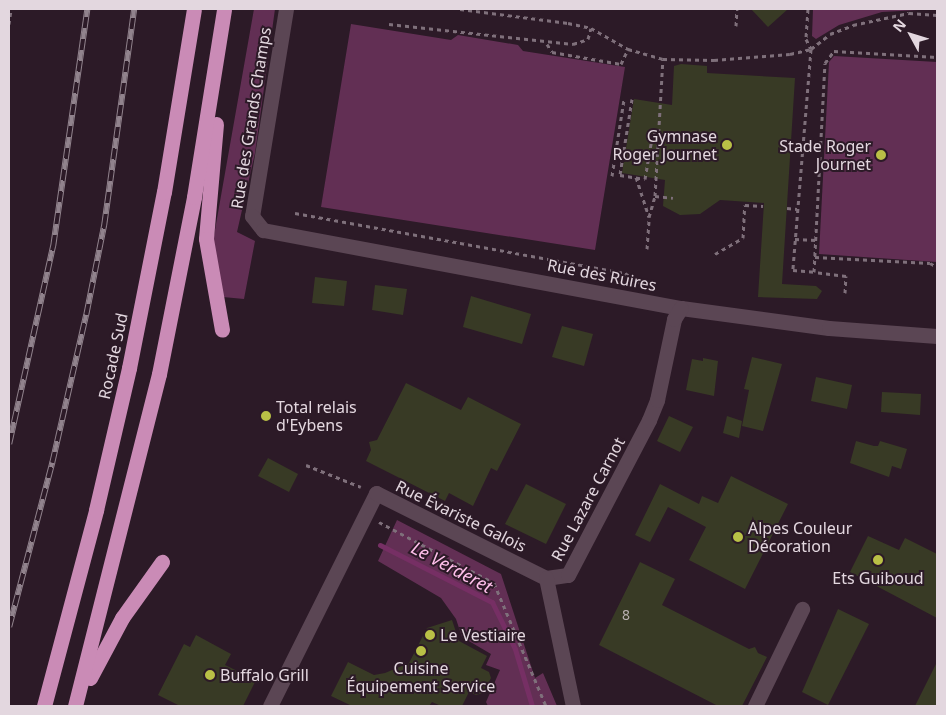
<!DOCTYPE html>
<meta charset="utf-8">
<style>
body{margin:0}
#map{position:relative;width:946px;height:715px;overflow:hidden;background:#2c1a27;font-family:"Noto Sans",sans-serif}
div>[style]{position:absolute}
.green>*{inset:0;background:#622f54}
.stream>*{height:5px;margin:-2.5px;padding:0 2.5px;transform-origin:2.5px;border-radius:2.5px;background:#762f64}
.building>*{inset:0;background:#383a25}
.path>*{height:3px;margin-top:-1.5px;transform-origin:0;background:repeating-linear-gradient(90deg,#7f707b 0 4px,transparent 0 8px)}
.minor>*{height:15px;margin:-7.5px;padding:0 7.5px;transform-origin:7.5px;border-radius:7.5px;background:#5b4654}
.highway>*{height:15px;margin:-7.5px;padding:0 7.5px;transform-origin:7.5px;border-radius:7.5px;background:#ca8bb6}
.rail>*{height:5.5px;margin-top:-2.75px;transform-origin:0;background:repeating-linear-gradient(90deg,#2c1a27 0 11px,#91838d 0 22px);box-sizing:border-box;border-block:1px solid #91838d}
.dots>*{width:14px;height:14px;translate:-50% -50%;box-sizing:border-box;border:2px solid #2c1a27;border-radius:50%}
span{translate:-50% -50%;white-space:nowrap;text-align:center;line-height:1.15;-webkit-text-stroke:4px #2c1a27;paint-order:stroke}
.number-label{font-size:14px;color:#b8b0b0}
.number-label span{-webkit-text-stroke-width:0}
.street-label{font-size:16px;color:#e3d7df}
.poi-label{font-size:16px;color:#e3d7df}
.right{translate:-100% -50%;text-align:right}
.left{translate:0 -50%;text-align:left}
.water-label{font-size:18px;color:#febfea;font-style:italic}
.frame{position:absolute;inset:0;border:10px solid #e3d7df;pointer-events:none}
.north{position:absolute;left:886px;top:10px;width:50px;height:50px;-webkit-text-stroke:4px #2c1a27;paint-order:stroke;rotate:309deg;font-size:14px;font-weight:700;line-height:20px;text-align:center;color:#e3d7df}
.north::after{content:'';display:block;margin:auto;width:18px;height:22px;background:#e3d7df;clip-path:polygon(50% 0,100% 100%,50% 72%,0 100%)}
</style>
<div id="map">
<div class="green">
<i style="clip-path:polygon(254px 9px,275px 9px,255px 153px,237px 232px,255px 241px,244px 299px,223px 297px,213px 241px)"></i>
<i style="clip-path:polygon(813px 9px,937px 9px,882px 12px,839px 25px,816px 39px,812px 36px)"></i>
<i style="clip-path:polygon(351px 24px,451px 40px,458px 35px,518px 45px,523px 51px,625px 67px,595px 250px,321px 207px)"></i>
<i style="clip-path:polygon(834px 56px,937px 62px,937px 262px,819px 254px,829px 62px)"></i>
<i style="clip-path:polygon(397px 520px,501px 574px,535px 678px,543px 673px,557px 706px,488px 706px,486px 702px,500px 670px,486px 665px,491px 654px,462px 637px,456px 619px,441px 598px,378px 561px)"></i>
</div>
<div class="stream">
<i style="left:380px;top:545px;width:126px;rotate:27deg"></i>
<i style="left:492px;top:602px;width:52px;rotate:63.9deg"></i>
<i style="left:515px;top:649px;width:59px;rotate:73.4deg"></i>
</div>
<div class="building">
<i style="clip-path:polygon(751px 9px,788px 9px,768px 27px)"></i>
<i style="clip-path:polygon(681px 64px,707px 66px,707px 73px,795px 78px,782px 284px,816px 286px,822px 291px,817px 299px,758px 297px,764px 203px,720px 200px,700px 214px,680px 215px,663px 206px,665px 180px,622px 173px,634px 99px,672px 105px,674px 66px)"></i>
<i style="clip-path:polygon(315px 277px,347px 281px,344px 306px,312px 303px)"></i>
<i style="clip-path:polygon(375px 285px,407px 289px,403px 315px,372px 310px)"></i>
<i style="clip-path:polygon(471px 296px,531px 314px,522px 344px,463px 327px)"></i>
<i style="clip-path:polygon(562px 326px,593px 334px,584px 366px,552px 357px)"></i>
<i style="clip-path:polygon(752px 357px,782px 364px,763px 431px,742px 426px,749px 390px,744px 389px)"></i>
<i style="clip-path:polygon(703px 358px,718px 361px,714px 396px,686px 390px,692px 359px,703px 361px)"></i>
<i style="clip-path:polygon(816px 377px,852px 385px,847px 409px,811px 401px)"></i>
<i style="clip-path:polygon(406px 383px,461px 410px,468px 397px,521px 424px,497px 471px,491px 468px,473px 506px,449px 493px,445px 501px,366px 461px,371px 450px,369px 442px,377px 440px)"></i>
<i style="clip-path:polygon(882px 392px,921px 394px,920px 415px,881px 412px)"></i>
<i style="clip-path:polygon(669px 416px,693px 427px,680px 452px,657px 441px)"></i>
<i style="clip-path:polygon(727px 416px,742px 421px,739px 438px,723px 433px)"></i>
<i style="clip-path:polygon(856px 441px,874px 446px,878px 446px,880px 441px,907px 449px,901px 469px,892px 466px,889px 477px,850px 463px)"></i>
<i style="clip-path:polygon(268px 458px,298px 474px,289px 492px,258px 476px)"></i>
<i style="clip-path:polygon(731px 476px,788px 504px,745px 589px,689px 560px,706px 527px,668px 507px,650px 542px,635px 535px,660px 484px,699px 504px,702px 496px,718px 503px)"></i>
<i style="clip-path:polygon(526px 484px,566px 504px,546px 544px,505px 524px)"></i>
<i style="clip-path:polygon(868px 536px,899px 550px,905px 538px,937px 554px,937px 618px,850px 572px)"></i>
<i style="clip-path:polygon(640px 562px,675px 579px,662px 605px,749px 649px,755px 647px,758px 653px,767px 657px,742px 706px,718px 706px,599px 645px)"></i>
<i style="clip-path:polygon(838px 609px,869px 624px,828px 705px,802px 692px)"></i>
<i style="clip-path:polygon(452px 620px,459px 641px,487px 656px,481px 668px,489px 672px,491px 678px,483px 693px,476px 695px,469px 692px,462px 706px,441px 706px,432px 702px,429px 706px,352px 706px,331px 696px,348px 662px,374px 675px,385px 673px,409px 663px,427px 628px)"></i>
<i style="clip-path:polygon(196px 635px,231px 654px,225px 665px,256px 680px,243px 706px,180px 706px,158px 695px,184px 644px,190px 647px)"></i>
<i style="clip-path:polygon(937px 662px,937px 706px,915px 706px)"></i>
</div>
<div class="path">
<i style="left:460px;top:9px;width:109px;rotate:7.4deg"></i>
<i style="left:568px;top:23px;width:24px;rotate:12deg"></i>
<i style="left:591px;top:28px;width:43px;rotate:29.6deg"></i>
<i style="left:628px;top:49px;width:36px;rotate:16deg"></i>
<i style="left:663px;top:59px;width:51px;rotate:1.1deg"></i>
<i style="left:714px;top:60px;width:76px;rotate:-4.5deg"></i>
<i style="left:790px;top:54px;width:22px;rotate:-13deg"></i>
<i style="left:811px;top:49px;width:24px;rotate:-38deg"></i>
<i style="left:830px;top:34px;width:25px;rotate:-21deg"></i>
<i style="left:853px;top:25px;width:57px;rotate:-12.1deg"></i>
<i style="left:909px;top:13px;width:28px;rotate:4deg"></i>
<i style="left:808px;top:9px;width:30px;rotate:94deg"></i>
<i style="left:806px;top:39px;width:11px;rotate:63deg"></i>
<i style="left:811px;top:49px;width:222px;rotate:94.7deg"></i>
<i style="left:793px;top:270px;width:21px;rotate:5deg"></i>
<i style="left:9px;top:24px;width:15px;rotate:-82deg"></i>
<i style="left:389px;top:24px;width:185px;rotate:6.2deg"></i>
<i style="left:573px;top:44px;width:16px;rotate:-18deg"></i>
<i style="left:588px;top:39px;width:11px;rotate:-75deg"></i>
<i style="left:736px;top:26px;width:17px;rotate:-87deg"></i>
<i style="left:547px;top:44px;width:9px;rotate:58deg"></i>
<i style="left:552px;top:52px;width:70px;rotate:9.9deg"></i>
<i style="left:621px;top:64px;width:17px;rotate:-65deg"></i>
<i style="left:632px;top:99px;width:77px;rotate:99deg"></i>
<i style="left:620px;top:175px;width:25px;rotate:9deg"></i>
<i style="left:645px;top:179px;width:48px;rotate:-80.3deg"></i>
<i style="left:653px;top:132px;width:6px;rotate:9deg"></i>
<i style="left:612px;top:176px;width:78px;rotate:-81.1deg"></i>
<i style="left:636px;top:177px;width:42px;rotate:72deg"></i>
<i style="left:655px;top:196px;width:18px;rotate:6deg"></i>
<i style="left:787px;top:208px;width:10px;rotate:6deg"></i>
<i style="left:295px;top:213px;width:335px;rotate:10.3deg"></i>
<i style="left:625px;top:273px;width:17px;rotate:36deg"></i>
<i style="left:795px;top:239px;width:21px;rotate:3deg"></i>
<i style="left:647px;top:249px;width:32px;rotate:-86deg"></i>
<i style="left:649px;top:217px;width:22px;rotate:-74deg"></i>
<i style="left:655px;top:196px;width:137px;rotate:-86.7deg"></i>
<i style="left:715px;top:254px;width:32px;rotate:-30deg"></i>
<i style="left:743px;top:238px;width:33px;rotate:-87deg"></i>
<i style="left:745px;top:205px;width:18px;rotate:3deg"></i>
<i style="left:815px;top:257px;width:115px;rotate:3deg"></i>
<i style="left:930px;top:263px;width:8px;rotate:30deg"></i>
<i style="left:845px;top:293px;width:17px;rotate:-87deg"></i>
<i style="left:846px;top:276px;width:32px;rotate:-173deg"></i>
<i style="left:814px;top:272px;width:209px;rotate:-87deg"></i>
<i style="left:825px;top:63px;width:15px;rotate:-53deg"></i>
<i style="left:834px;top:51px;width:103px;rotate:3.3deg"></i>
<i style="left:306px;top:465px;width:59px;rotate:21.8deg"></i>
<i style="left:379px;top:522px;width:130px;rotate:27.9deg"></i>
<i style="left:494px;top:583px;width:134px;rotate:67.1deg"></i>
</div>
<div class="minor">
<i style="left:286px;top:9px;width:210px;rotate:99.3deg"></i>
<i style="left:252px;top:216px;width:18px;rotate:52deg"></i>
<i style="left:263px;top:230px;width:425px;rotate:10.6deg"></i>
<i style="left:681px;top:308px;width:149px;rotate:7.7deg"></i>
<i style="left:829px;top:328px;width:108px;rotate:4.2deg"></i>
<i style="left:546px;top:578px;width:22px;rotate:-8deg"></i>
<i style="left:568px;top:575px;width:175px;rotate:-62.4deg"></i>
<i style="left:649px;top:420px;width:22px;rotate:-68deg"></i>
<i style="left:657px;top:400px;width:83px;rotate:-78.1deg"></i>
<i style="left:674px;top:319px;width:13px;rotate:-58deg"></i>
<i style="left:270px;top:706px;width:238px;rotate:-63.5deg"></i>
<i style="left:376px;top:493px;width:190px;rotate:26.6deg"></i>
<i style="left:546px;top:578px;width:131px;rotate:78.1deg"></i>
<i style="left:755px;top:706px;width:108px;rotate:-64.1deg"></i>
</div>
<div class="highway">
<i style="left:216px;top:124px;width:115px;rotate:95deg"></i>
<i style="left:206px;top:239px;width:92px;rotate:80deg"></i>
<i style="left:90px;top:678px;width:68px;rotate:-61.9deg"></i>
<i style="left:122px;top:618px;width:69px;rotate:-54.5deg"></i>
<i style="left:44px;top:706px;width:203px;rotate:-75.1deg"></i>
<i style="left:96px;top:510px;width:146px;rotate:-76.9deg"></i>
<i style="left:129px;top:368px;width:179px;rotate:-78.8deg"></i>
<i style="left:164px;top:192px;width:185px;rotate:-80.7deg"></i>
<i style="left:75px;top:706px;width:342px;rotate:-75.8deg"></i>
<i style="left:159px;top:374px;width:180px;rotate:-78.8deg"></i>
<i style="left:194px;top:197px;width:190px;rotate:-80.9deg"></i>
</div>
<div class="rail">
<i style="left:9px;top:444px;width:203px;rotate:-77.5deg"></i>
<i style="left:53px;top:246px;width:239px;rotate:-81.8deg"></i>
<i style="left:9px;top:627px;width:170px;rotate:-75.3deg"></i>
<i style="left:52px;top:463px;width:152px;rotate:-77.1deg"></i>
<i style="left:86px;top:315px;width:92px;rotate:-78.7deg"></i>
<i style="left:104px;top:225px;width:218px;rotate:-82.1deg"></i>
</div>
<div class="dots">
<i style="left:727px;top:145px;background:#b9c046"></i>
<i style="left:881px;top:155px;background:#b9c046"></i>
<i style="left:266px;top:416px;background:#b9c046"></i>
<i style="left:738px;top:537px;background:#b9c046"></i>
<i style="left:878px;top:560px;background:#b9c046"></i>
<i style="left:430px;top:635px;background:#b9c046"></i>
<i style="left:421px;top:651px;background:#b9c046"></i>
<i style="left:210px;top:675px;background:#b9c046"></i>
</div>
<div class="number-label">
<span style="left:626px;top:615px">8</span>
</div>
<div class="street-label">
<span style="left:251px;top:118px;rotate:-81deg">Rue des Grands Champs</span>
<span style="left:602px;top:275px;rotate:11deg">Rue des Ruires</span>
<span style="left:113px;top:356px;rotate:-78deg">Rocade Sud</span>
<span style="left:588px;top:499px;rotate:-62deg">Rue Lazare Carnot</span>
<span style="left:461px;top:516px;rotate:26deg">Rue Évariste Galois</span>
</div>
<div class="poi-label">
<span class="right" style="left:717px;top:145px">Gymnase<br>Roger Journet</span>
<span class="right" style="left:871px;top:155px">Stade Roger<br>Journet</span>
<span class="left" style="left:276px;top:416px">Total relais<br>d'Eybens</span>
<span class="left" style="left:748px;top:537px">Alpes Couleur<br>Décoration</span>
<span style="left:878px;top:578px">Ets Guiboud</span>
<span class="left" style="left:440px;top:635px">Le Vestiaire</span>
<span style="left:421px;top:677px">Cuisine<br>Équipement Service</span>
<span class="left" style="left:220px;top:675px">Buffalo Grill</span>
</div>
<div class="water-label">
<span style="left:452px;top:567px;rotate:28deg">Le Verderet</span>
</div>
<div class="frame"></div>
<div class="north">N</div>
</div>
